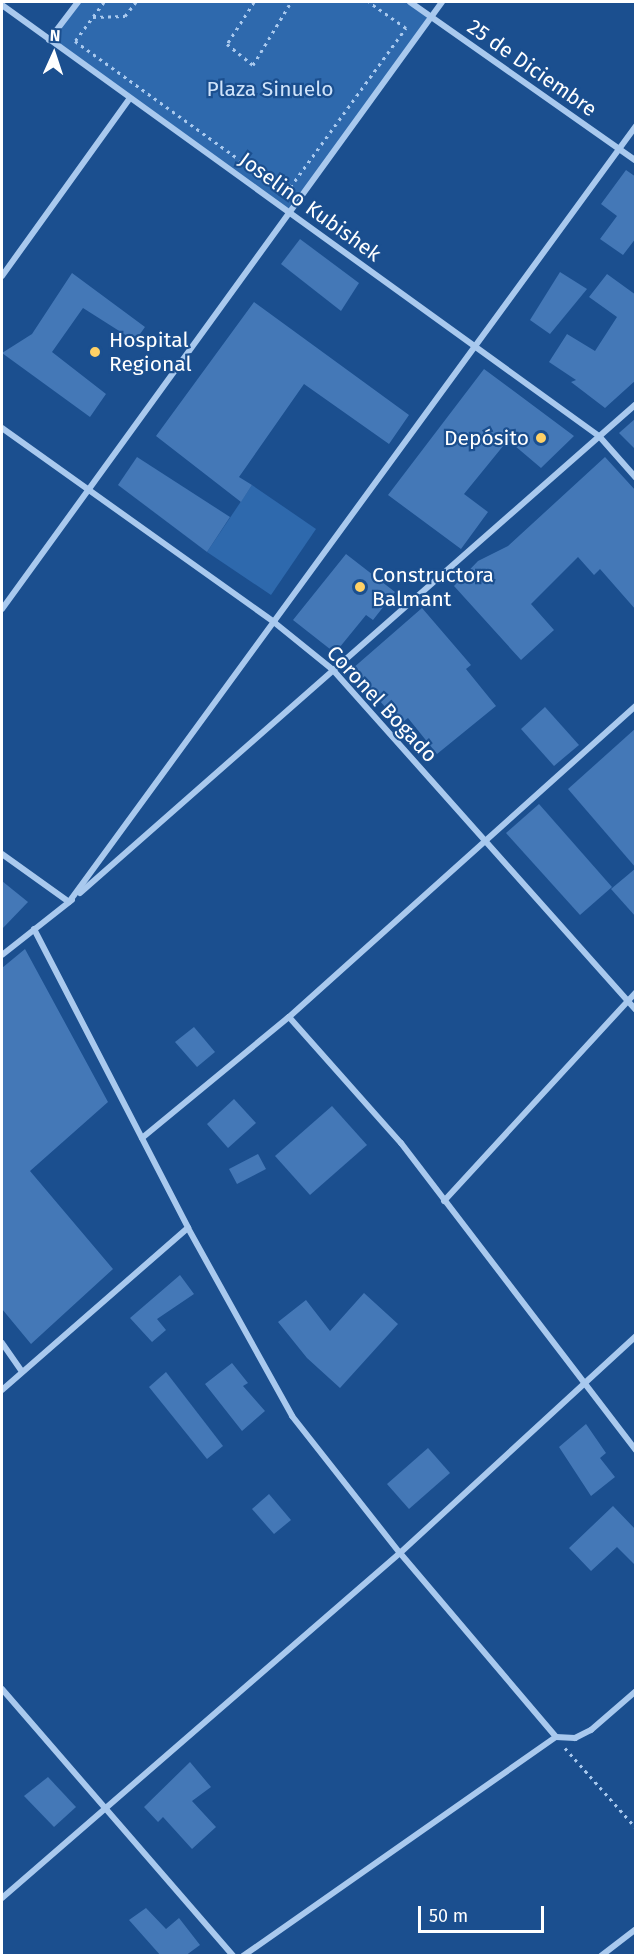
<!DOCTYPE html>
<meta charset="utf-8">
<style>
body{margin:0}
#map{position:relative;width:637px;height:1957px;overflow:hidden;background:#1b4f8f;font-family:"Fira Sans",sans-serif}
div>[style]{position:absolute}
.green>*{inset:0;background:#2e69ad}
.building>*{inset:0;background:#4478b7}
.path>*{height:3px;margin-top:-1.5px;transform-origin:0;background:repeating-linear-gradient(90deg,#a9c9ee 0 3px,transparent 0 7.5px)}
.minor>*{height:6px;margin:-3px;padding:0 3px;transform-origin:3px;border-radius:3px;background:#a9c9ee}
.dots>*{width:16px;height:16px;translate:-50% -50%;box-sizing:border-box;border:3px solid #1b4f8f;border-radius:50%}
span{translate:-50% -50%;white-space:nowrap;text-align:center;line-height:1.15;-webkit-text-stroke:4.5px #1b4f8f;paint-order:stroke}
.street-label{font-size:21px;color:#fff}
.park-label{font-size:21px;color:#cfe3fa}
.poi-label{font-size:21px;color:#fff}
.left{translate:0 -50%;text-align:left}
.right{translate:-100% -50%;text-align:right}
.frame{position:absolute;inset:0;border:3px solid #fff;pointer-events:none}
.north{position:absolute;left:24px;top:24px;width:60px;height:60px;-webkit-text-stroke:4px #1b4f8f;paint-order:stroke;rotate:3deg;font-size:16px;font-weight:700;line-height:24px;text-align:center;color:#fff}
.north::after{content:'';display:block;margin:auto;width:21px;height:27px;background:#fff;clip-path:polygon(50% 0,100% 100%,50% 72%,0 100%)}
.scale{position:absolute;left:418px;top:1906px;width:126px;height:27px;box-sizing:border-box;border:3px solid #fff;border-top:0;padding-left:8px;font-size:18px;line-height:21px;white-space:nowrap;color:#fff;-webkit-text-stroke:4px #1b4f8f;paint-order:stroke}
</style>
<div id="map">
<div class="green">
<i style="clip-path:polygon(78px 2px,410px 2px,431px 17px,289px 212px,50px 40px)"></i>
<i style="clip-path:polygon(252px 485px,316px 529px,271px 595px,207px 552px)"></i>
</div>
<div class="building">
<i style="clip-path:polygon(626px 170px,636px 177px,636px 238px,623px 255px,600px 239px,617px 216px,601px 204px)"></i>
<i style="clip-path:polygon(300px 239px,359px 283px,341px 311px,281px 264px)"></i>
<i style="clip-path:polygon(560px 272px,587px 289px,550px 334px,530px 320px)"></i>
<i style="clip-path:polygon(72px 273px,145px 327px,135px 341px,83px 308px,52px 352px,106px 394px,90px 417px,2px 353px,32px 334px)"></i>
<i style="clip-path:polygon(607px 274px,636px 295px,636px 380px,605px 408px,571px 382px,576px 380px,549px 362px,567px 334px,595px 351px,617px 317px,589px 297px)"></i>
<i style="clip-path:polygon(254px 302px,409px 415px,389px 444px,304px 384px,239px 477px,252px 485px,241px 502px,156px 436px)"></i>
<i style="clip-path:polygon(484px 369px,574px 436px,541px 468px,508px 440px,464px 494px,488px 512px,461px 549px,388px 495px)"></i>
<i style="clip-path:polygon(636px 418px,636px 450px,619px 433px)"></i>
<i style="clip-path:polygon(137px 457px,230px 517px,207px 552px,118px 485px)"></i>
<i style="clip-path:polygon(605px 457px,636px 491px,636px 610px,600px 569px,594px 575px,578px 557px,531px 604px,554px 630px,521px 660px,454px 586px,478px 561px,508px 546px)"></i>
<i style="clip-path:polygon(346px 554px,395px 592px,373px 620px,366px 615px,335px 653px,293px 620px)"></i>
<i style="clip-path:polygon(422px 608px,471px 665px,466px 669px,496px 706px,437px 754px,408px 718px,400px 724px,352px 669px)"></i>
<i style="clip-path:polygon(545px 707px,579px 745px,554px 766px,521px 729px)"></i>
<i style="clip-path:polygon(636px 728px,636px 868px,568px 789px)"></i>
<i style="clip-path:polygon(539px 804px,612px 887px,580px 915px,506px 833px)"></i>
<i style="clip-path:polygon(636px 868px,636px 917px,611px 889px)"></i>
<i style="clip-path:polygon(2px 881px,28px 902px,2px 929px)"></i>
<i style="clip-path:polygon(25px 949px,108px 1102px,30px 1171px,113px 1269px,31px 1344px,2px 1309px,2px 968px)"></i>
<i style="clip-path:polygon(194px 1027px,215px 1052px,197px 1067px,175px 1042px)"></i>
<i style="clip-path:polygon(234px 1099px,256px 1123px,228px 1148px,207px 1124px)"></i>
<i style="clip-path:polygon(332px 1106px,367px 1145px,310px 1195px,275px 1156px)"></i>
<i style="clip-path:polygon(258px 1154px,266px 1169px,237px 1184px,229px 1169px)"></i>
<i style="clip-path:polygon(180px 1275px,194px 1294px,157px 1319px,166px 1330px,152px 1342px,130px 1318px)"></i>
<i style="clip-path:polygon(364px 1293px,398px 1324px,340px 1388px,307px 1358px,278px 1322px,306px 1300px,330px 1331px)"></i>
<i style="clip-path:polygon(232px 1363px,248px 1383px,243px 1386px,265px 1411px,242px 1431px,205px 1384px)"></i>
<i style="clip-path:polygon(166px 1372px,223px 1446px,207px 1459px,149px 1387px)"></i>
<i style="clip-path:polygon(586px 1424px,606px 1453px,600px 1458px,615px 1477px,591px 1496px,559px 1447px)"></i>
<i style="clip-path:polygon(428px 1448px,450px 1473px,409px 1509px,387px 1484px)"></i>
<i style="clip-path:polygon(269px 1494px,291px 1520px,274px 1534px,252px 1509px)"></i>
<i style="clip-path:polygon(613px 1506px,636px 1530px,636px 1566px,617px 1547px,591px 1571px,569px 1548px)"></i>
<i style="clip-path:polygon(190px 1762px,211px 1787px,192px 1801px,216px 1827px,192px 1849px,163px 1817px,158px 1822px,144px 1807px)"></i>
<i style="clip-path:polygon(48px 1777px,76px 1807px,54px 1827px,24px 1796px)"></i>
<i style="clip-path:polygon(146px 1908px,166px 1929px,179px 1918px,200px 1945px,185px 1956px,161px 1956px,129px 1920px)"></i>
</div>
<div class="path">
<i style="left:104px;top:2px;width:49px;rotate:126.6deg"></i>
<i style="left:75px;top:41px;width:260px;rotate:35.8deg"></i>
<i style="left:286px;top:193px;width:204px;rotate:-54deg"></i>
<i style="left:406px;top:28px;width:45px;rotate:-144.9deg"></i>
<i style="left:254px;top:2px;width:50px;rotate:122.7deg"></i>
<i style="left:227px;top:44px;width:33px;rotate:39deg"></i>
<i style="left:253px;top:65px;width:74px;rotate:-58.9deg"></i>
<i style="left:93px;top:17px;width:32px;rotate:-2deg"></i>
<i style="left:125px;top:16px;width:18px;rotate:-52deg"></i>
<i style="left:565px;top:1748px;width:107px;rotate:48.4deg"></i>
</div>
<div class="minor">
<i style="left:410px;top:2px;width:276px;rotate:35.1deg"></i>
<i style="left:2px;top:5px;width:736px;rotate:35.83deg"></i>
<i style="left:599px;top:436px;width:56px;rotate:48.6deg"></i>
<i style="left:49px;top:40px;width:48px;rotate:-52.7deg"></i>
<i style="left:2px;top:276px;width:219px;rotate:-54.3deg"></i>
<i style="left:2px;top:428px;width:335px;rotate:35.5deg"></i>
<i style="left:275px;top:623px;width:75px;rotate:39deg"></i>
<i style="left:333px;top:670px;width:455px;rotate:48.3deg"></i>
<i style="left:2px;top:609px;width:750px;rotate:-54.06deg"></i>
<i style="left:2px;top:854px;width:82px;rotate:35.6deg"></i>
<i style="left:69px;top:902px;width:961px;rotate:-53.85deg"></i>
<i style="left:80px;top:893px;width:740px;rotate:-41.33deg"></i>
<i style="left:34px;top:929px;width:336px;rotate:62.7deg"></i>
<i style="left:188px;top:1228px;width:215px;rotate:61deg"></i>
<i style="left:292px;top:1416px;width:174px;rotate:51.8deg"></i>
<i style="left:400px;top:1553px;width:241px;rotate:49.7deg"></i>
<i style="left:2px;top:955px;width:89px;rotate:-38.2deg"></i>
<i style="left:289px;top:1017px;width:169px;rotate:48.4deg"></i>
<i style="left:401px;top:1143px;width:387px;rotate:52.6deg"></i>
<i style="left:142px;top:1138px;width:190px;rotate:-39.5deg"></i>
<i style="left:289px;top:1017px;width:466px;rotate:-41.9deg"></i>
<i style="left:444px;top:1201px;width:284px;rotate:-47.4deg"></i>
<i style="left:2px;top:1343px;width:35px;rotate:55deg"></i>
<i style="left:2px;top:1390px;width:247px;rotate:-41.1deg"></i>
<i style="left:2px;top:1689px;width:353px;rotate:49.1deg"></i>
<i style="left:2px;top:1898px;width:527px;rotate:-40.92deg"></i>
<i style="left:400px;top:1553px;width:321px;rotate:-42.6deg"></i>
<i style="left:243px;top:1956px;width:382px;rotate:-35deg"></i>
<i style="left:556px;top:1737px;width:19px;rotate:3deg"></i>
<i style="left:575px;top:1738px;width:18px;rotate:-27deg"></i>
<i style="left:591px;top:1730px;width:60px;rotate:-40.9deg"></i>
<i style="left:601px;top:1956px;width:44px;rotate:-37.6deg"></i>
</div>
<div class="dots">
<i style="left:95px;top:352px;background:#ffd166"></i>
<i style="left:541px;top:438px;background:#ffd166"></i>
<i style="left:360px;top:587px;background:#ffd166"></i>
</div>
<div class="street-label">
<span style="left:532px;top:68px;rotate:35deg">25 de Diciembre</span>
<span style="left:310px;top:207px;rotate:36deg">Joselino Kubishek</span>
<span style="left:382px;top:704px;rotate:47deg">Coronel Bogado</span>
</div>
<div class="park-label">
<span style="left:270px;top:89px">Plaza Sinuelo</span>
</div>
<div class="poi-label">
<span class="left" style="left:109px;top:352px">Hospital<br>Regional</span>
<span class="right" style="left:529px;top:438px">Depósito</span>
<span class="left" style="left:372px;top:587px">Constructora<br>Balmant</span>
</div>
<div class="frame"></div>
<div class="north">N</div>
<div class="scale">50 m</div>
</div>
